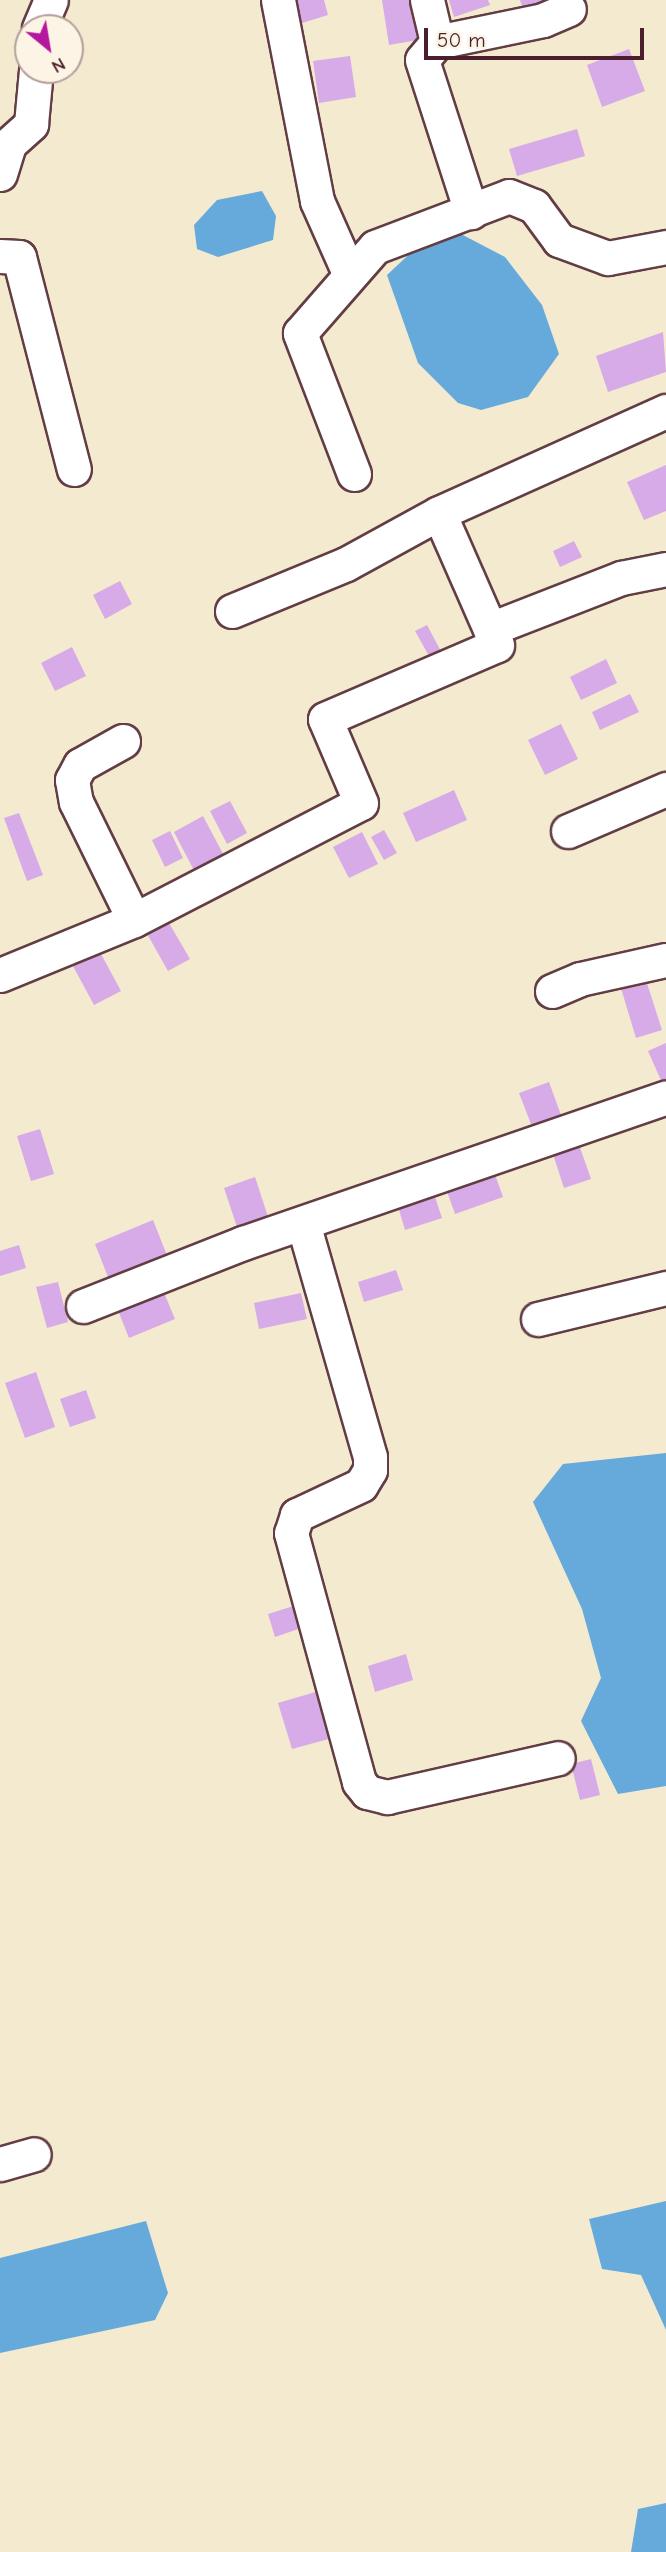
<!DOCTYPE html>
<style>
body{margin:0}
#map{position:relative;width:666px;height:2552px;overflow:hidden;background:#f3ead0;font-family:"Comic Neue",sans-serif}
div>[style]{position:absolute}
.water>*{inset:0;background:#66aadc}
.building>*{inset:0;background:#d6abe7}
.roads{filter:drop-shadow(2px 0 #633d44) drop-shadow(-2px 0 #633d44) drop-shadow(0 2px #633d44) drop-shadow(0 -2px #633d44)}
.minor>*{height:33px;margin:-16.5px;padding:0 16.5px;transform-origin:16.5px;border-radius:16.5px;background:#fff}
span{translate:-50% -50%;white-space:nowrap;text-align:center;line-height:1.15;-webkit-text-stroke:6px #fcf5e5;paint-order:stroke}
.north{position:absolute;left:14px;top:14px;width:70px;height:70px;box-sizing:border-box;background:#fcf5e5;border:2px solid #b59f9b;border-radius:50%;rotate:150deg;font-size:19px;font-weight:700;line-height:28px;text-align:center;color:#4a1f2b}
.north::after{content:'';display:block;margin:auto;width:24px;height:32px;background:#b5179e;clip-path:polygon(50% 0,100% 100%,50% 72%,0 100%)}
.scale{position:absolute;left:424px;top:28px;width:220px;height:32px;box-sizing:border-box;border:4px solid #4a1f2b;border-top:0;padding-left:9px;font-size:21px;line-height:24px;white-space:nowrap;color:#4a1f2b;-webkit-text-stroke:5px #fcf5e5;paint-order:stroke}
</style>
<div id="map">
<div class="water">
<i style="clip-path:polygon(262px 191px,276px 216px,273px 240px,218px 257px,197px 249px,194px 225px,217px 200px)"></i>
<i style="clip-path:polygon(459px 233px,505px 257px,542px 305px,559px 354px,528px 397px,481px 410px,458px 403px,418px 363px,387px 275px,419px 245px)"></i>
<i style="clip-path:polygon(666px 1453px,666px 1786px,618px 1794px,581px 1721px,601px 1678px,582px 1609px,533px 1502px,563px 1464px)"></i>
<i style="clip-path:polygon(666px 2201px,666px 2330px,641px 2275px,602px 2269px,589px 2219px)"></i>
<i style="clip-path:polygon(146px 2221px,168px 2293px,155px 2320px,0 2353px,0 2258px)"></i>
<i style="clip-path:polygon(666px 2503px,666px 2552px,631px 2552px,638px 2509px)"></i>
</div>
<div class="building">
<i style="clip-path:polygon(295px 0,324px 0,328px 15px,302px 23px)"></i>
<i style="clip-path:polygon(382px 0,417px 0,424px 39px,389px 45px)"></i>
<i style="clip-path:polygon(449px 0,488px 0,490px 5px,454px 17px)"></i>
<i style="clip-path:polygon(520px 0,559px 0,525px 15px)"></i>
<i style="clip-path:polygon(629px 49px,645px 91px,602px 107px,587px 65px)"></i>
<i style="clip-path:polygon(350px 56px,356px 97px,319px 103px,313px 61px)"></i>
<i style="clip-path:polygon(577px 129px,585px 156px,517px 176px,509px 149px)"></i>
<i style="clip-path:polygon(663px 332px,666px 372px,608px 392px,596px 356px)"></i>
<i style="clip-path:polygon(666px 465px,666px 511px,644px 520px,627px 482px)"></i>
<i style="clip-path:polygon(574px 541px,582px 557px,560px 567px,553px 551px)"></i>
<i style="clip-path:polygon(120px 581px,132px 604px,105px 619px,93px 595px)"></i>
<i style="clip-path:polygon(427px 625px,444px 657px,433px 663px,415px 631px)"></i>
<i style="clip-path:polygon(72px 647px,86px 676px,55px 691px,41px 663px)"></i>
<i style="clip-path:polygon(606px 659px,617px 683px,581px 700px,570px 677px)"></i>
<i style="clip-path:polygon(630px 694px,639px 712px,600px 730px,592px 712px)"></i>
<i style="clip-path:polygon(561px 724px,578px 759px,545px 775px,528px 740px)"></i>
<i style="clip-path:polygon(454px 790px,467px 820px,416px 842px,403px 813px)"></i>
<i style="clip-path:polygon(230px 801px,247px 833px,227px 844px,210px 811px)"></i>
<i style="clip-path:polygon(19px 813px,43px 875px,27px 881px,4px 818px)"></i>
<i style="clip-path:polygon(203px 816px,229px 865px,199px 880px,174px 832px)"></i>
<i style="clip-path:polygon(384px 830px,397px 853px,384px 860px,371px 837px)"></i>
<i style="clip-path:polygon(170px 831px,183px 858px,165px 867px,152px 840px)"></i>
<i style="clip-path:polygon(362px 832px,378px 864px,349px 878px,333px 847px)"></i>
<i style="clip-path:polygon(162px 911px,190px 959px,168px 971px,141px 923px)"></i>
<i style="clip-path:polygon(94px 941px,121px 991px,94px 1005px,67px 955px)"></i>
<i style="clip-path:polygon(645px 977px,662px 1030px,636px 1038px,620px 985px)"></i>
<i style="clip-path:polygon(666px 1043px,666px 1087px,664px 1087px,648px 1051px)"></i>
<i style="clip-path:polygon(549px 1082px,565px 1126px,536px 1137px,519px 1093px)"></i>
<i style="clip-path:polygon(40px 1129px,54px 1174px,31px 1181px,17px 1136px)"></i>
<i style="clip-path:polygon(577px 1139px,591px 1179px,564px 1188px,551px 1148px)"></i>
<i style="clip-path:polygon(492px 1166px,503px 1197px,455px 1214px,444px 1183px)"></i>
<i style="clip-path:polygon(255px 1177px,270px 1223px,239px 1233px,224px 1188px)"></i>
<i style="clip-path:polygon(433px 1191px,442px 1218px,405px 1230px,397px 1203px)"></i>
<i style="clip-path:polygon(153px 1220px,170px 1263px,112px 1287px,95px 1244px)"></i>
<i style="clip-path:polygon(19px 1245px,26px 1268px,0 1276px,0 1251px)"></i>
<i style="clip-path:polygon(396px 1270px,403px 1290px,364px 1302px,358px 1282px)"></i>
<i style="clip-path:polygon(58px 1282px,68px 1322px,47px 1328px,36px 1287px)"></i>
<i style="clip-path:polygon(162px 1288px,175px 1319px,129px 1338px,117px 1308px)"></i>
<i style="clip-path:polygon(301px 1293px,307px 1319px,259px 1329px,254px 1303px)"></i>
<i style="clip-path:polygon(36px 1372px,55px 1427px,25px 1438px,5px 1383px)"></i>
<i style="clip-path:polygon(86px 1390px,96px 1418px,70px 1427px,60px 1399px)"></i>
<i style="clip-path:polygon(300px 1604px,307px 1626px,275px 1637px,268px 1614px)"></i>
<i style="clip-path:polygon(406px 1654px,413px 1680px,375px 1692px,368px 1666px)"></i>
<i style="clip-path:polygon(329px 1688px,343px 1735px,292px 1749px,278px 1703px)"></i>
<i style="clip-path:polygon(591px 1759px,600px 1795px,580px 1800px,571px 1764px)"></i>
</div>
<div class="roads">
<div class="minor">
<i style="left:278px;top:0;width:205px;rotate:79deg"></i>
<i style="left:317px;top:201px;width:79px;rotate:66deg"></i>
<i style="left:427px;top:0;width:43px;rotate:76.6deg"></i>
<i style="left:437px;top:42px;width:23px;rotate:130deg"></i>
<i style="left:422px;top:60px;width:160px;rotate:72.1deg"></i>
<i style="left:39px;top:28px;width:30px;rotate:-67deg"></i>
<i style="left:437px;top:42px;width:108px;rotate:-11.7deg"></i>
<i style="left:543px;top:20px;width:28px;rotate:-23deg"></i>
<i style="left:0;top:174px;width:31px;rotate:-73deg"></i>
<i style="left:9px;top:144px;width:30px;rotate:-42deg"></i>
<i style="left:31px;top:124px;width:54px;rotate:-84.7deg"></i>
<i style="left:0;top:256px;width:19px;rotate:3deg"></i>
<i style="left:19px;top:257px;width:219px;rotate:75.5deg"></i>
<i style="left:354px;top:474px;width:151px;rotate:-111deg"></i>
<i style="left:300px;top:333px;width:114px;rotate:-48.9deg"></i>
<i style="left:375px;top:247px;width:143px;rotate:-20.8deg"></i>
<i style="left:509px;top:196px;width:27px;rotate:22deg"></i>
<i style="left:534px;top:206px;width:42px;rotate:53.7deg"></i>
<i style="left:559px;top:240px;width:52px;rotate:20.2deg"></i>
<i style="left:608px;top:258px;width:59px;rotate:-10.7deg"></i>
<i style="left:232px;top:611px;width:123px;rotate:-22.4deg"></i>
<i style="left:346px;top:564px;width:106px;rotate:-28.7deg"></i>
<i style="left:439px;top:513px;width:249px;rotate:-24.2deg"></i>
<i style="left:490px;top:629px;width:141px;rotate:-21.3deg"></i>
<i style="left:621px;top:578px;width:46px;rotate:-11.3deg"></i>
<i style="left:123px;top:741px;width:49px;rotate:150.8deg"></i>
<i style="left:80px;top:765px;width:17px;rotate:118deg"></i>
<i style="left:72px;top:780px;width:22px;rotate:80deg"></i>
<i style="left:76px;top:802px;width:131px;rotate:63.8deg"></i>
<i style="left:568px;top:831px;width:107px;rotate:-23.2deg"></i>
<i style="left:0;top:975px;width:145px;rotate:-22.3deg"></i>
<i style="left:134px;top:920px;width:255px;rotate:-27.3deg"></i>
<i style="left:361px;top:803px;width:91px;rotate:-113.2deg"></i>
<i style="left:325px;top:719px;width:187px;rotate:-23.3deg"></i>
<i style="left:497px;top:645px;width:144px;rotate:-113.7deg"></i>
<i style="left:552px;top:991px;width:30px;rotate:-23deg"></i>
<i style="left:580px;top:979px;width:88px;rotate:-12.5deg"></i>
<i style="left:303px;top:1223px;width:243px;rotate:74deg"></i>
<i style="left:370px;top:1457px;width:13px;rotate:90deg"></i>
<i style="left:370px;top:1470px;width:17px;rotate:121deg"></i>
<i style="left:361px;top:1485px;width:71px;rotate:154.9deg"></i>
<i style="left:297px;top:1515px;width:19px;rotate:108deg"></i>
<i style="left:291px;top:1533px;width:258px;rotate:74.7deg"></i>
<i style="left:359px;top:1782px;width:13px;rotate:51deg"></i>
<i style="left:367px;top:1792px;width:21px;rotate:14deg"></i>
<i style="left:387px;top:1797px;width:175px;rotate:-12.8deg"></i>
<i style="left:83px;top:1306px;width:172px;rotate:-21.5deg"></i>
<i style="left:243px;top:1243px;width:447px;rotate:-19deg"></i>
<i style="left:538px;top:1319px;width:132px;rotate:-13.6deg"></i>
<i style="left:0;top:2164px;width:35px;rotate:-16deg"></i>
</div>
</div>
<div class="north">N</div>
<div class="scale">50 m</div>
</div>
